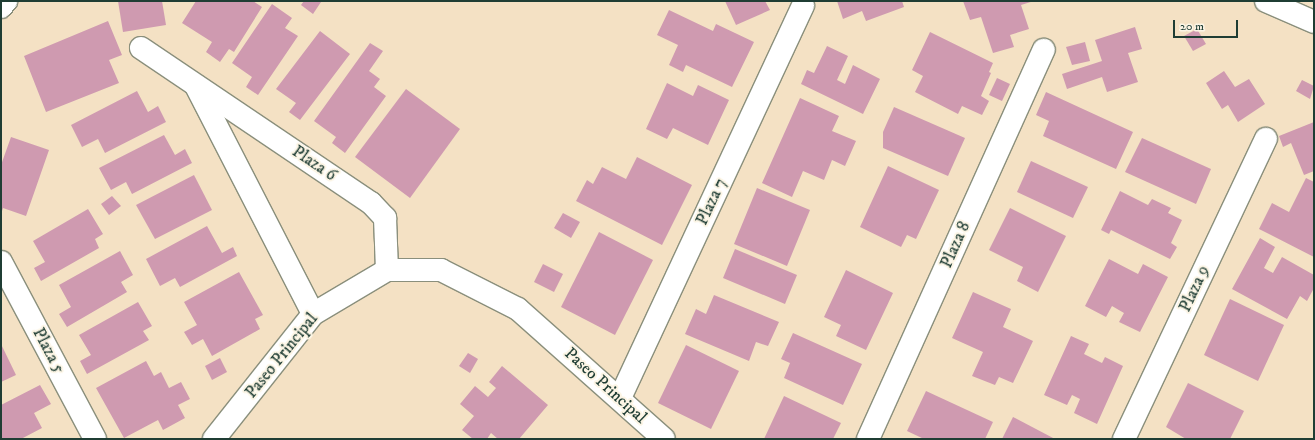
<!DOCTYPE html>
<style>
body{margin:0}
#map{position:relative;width:1315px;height:440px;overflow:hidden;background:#f4e1c4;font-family:"IM FELL DW Pica",serif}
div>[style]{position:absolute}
.building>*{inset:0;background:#cf9ab0}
.roads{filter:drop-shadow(1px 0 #8a8f7c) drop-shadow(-1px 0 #8a8f7c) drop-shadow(0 1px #8a8f7c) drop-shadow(0 -1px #8a8f7c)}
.minor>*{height:22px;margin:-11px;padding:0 11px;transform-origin:11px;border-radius:11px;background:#fff}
.tertiary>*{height:22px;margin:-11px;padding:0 11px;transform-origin:11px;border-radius:11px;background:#fff}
span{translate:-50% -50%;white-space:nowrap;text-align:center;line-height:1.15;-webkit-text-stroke:4px #fcf5e5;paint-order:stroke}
.street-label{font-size:17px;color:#1f3d34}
.frame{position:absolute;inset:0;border:2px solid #1f3d34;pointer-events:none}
.scale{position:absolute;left:1173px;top:20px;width:65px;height:18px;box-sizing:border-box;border:2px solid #1f3d34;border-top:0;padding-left:5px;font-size:12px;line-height:14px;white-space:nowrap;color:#1f3d34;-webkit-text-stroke:3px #fcf5e5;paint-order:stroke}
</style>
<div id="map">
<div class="building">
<i style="clip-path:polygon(118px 1px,162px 1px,166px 25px,123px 32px)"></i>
<i style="clip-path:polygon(196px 1px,253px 1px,262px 7px,234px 52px,229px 49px,220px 62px,206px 52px,212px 42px,182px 23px)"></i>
<i style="clip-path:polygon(304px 1px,320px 1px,321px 2px,313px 14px,301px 5px)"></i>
<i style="clip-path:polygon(725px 1px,765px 1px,770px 10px,736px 25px)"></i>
<i style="clip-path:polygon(837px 1px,902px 1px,904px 7px,866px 21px,862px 11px,843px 19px)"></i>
<i style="clip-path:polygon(963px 1px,1034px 1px,1021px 5px,1029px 29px,1010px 35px,1014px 47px,993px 53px,981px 17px,970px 20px)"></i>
<i style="clip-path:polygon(272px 4px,292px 18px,285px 28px,298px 36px,258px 95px,246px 87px,252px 77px,232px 63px)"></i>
<i style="clip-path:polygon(669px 10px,713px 31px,716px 24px,754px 42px,732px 87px,686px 65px,683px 72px,669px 65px,678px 45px,657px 35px)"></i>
<i style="clip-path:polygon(108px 21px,122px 55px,109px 60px,119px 83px,46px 112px,24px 56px)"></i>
<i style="clip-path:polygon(1135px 27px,1142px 49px,1128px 53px,1138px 82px,1107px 92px,1102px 77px,1067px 89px,1062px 74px,1102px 61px,1095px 40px)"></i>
<i style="clip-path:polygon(1197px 29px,1206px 44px,1193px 51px,1184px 36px)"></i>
<i style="clip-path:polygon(320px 31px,350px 54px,300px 120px,289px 112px,296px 103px,276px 89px)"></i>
<i style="clip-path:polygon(930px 32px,993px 63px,989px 72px,991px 73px,981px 96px,989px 101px,982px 115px,962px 106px,958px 114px,915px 92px,923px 76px,912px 70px)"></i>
<i style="clip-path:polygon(1085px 42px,1090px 61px,1072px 65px,1066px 47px)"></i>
<i style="clip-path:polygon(370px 43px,383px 51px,369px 71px,380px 79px,374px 87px,386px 96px,345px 153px,332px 143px,336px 137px,314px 121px)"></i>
<i style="clip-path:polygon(827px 46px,848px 56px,837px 80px,845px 84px,853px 65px,880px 79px,863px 114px,801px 84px,807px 70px,814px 73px)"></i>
<i style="clip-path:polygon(1224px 71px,1235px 87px,1249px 79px,1265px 104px,1238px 122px,1228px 105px,1222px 109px,1206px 83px)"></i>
<i style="clip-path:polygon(997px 78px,1010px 84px,1002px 101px,989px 95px)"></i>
<i style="clip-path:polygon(1302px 80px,1314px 86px,1310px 99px,1296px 91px)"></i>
<i style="clip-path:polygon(667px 83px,693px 96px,698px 85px,729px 100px,708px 145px,673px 128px,667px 139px,646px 129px)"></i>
<i style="clip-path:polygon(406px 89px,460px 129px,410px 198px,355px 157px)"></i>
<i style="clip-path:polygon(137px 91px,148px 112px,158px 106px,166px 122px,105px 153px,98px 139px,82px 147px,71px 125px)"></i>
<i style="clip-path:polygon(1046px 92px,1133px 132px,1116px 169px,1043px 136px,1049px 121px,1036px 115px)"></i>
<i style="clip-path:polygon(800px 98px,839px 116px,832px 131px,856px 141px,845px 166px,832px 160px,824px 180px,803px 171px,792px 197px,762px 183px)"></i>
<i style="clip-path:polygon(894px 107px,965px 138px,948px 176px,883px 148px,883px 132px)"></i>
<i style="clip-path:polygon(1314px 122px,1314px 171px,1304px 175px,1291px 143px,1283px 147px,1279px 136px)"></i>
<i style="clip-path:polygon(164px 135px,175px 155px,185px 149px,192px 163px,132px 194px,126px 182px,111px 190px,99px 168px)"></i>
<i style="clip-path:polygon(11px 137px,49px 150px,26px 216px,3px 208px,1px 214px,1px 165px)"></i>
<i style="clip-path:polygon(1142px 138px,1211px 169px,1196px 204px,1125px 172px)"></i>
<i style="clip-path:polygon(637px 157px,692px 185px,662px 245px,576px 201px,587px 180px,593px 184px,602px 167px,626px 179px)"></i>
<i style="clip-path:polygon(1031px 161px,1088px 187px,1073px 218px,1017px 192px)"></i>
<i style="clip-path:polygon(888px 166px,939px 190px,916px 239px,907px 235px,901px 247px,860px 227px)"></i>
<i style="clip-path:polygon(194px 175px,212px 210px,155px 239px,136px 205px)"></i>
<i style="clip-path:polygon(1306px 178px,1314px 182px,1314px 257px,1259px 229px,1272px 203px,1289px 212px)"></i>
<i style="clip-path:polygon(757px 188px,810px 210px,787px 266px,734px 244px)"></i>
<i style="clip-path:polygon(1120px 191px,1148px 205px,1152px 199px,1171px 208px,1168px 213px,1182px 220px,1171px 243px,1177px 247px,1170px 259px,1111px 230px,1109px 234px,1101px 230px)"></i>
<i style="clip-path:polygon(112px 196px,121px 206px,109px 215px,101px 204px)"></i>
<i style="clip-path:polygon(1010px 208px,1066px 236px,1038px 292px,1017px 281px,1023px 267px,989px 250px)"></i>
<i style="clip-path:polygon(88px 209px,103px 234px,95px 239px,99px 248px,41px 281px,34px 268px,45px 262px,33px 241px)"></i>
<i style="clip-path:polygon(563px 213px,580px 222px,571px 238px,554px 228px)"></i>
<i style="clip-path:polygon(207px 226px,222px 253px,233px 247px,237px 256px,180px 287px,175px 278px,160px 286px,146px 259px)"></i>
<i style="clip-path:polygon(599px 232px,653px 260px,615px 335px,561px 307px)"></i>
<i style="clip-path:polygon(1260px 238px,1275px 247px,1264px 268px,1273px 273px,1282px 257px,1314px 275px,1314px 288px,1307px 301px,1300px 296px,1287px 319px,1232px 289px)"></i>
<i style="clip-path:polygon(735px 249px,797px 275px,785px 304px,723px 278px)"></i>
<i style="clip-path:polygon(120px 251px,133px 275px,121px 282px,127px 292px,67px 327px,59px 314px,71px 307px,59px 285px)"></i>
<i style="clip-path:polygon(1109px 259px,1138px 274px,1143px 264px,1168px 277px,1140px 332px,1119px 322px,1124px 313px,1112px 306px,1106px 317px,1085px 306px)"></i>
<i style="clip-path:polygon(543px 264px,563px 274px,554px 292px,534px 282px)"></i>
<i style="clip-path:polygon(846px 270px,893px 293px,866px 350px,836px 336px,841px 325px,824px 317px)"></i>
<i style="clip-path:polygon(239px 272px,263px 315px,255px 319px,260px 329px,212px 356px,203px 339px,192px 345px,184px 332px,197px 325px,184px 302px)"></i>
<i style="clip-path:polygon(973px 292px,1011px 309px,1003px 327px,1033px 341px,1013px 383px,999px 377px,995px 385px,972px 376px,983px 352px,952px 338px)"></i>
<i style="clip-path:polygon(714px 295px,779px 322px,768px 346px,756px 342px,749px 361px,685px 334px,696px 309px,706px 314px)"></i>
<i style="clip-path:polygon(1230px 299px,1284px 325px,1258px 381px,1204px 355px)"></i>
<i style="clip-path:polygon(138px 302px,152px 326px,143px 331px,149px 340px,87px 374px,80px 361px,91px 355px,79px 335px)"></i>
<i style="clip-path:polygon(793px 333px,862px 364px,843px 405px,784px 378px,790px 363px,781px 359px)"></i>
<i style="clip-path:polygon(1071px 336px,1089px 344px,1084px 354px,1102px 363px,1105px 357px,1123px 366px,1097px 424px,1074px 413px,1080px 399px,1072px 395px,1067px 405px,1044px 395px)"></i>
<i style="clip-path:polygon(1px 344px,16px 375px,1px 382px)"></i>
<i style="clip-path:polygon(686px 345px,739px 371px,711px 429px,658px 403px)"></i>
<i style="clip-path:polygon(468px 353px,478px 359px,470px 373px,459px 366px)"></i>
<i style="clip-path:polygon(220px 358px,227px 372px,212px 380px,205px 366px)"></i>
<i style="clip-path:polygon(146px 361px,154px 376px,161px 372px,169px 388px,181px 382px,190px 399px,178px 405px,185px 418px,163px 430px,158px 420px,124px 438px,96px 388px)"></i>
<i style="clip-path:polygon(502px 366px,548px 405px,519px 439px,498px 439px,491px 433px,487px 439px,473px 439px,462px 430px,474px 416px,460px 404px,475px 386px,488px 397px,496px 388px,489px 382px)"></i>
<i style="clip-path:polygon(1188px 383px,1244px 411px,1230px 439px,1186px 439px,1166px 427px)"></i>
<i style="clip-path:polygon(40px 385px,51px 404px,34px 413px,42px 428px,21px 439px,1px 439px,1px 405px)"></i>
<i style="clip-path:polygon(926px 391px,993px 422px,985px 439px,924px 439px,907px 431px)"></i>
<i style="clip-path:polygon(784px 396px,841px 423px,833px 439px,764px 439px)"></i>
<i style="clip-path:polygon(1013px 417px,1055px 439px,1002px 439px)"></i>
</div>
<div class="roads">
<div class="minor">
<i style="left:1266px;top:1px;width:52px;rotate:23.6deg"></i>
<i style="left:141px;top:48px;width:277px;rotate:34deg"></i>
<i style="left:371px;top:203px;width:21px;rotate:47deg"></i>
<i style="left:385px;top:218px;width:52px;rotate:87.8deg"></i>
<i style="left:196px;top:86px;width:256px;rotate:62.8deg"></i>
<i style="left:1px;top:262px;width:200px;rotate:62deg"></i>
<i style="left:620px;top:398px;width:433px;rotate:-65deg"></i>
<i style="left:214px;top:439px;width:159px;rotate:-51.6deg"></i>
<i style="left:313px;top:314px;width:86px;rotate:-30.7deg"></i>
<i style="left:387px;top:270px;width:54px"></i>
<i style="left:441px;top:270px;width:86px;rotate:26.9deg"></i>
<i style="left:518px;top:309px;width:195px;rotate:41.7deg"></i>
<i style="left:868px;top:439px;width:427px;rotate:-65.7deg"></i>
<i style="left:1124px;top:439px;width:332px;rotate:-64.7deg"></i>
</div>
<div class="tertiary">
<i style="left:1px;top:7px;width:8px;rotate:-50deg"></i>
</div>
</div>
<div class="street-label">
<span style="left:314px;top:164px;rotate:34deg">Plaza 6</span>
<span style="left:712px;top:202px;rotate:-65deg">Plaza 7</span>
<span style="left:956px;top:245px;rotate:-66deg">Plaza 8</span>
<span style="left:1195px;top:289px;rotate:-65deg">Plaza 9</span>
<span style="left:48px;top:351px;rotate:62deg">Plaza 5</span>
<span style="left:282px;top:356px;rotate:-51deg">Paseo Principal</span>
<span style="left:605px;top:386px;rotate:42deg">Paseo Principal</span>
</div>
<div class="frame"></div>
<div class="scale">20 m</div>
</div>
